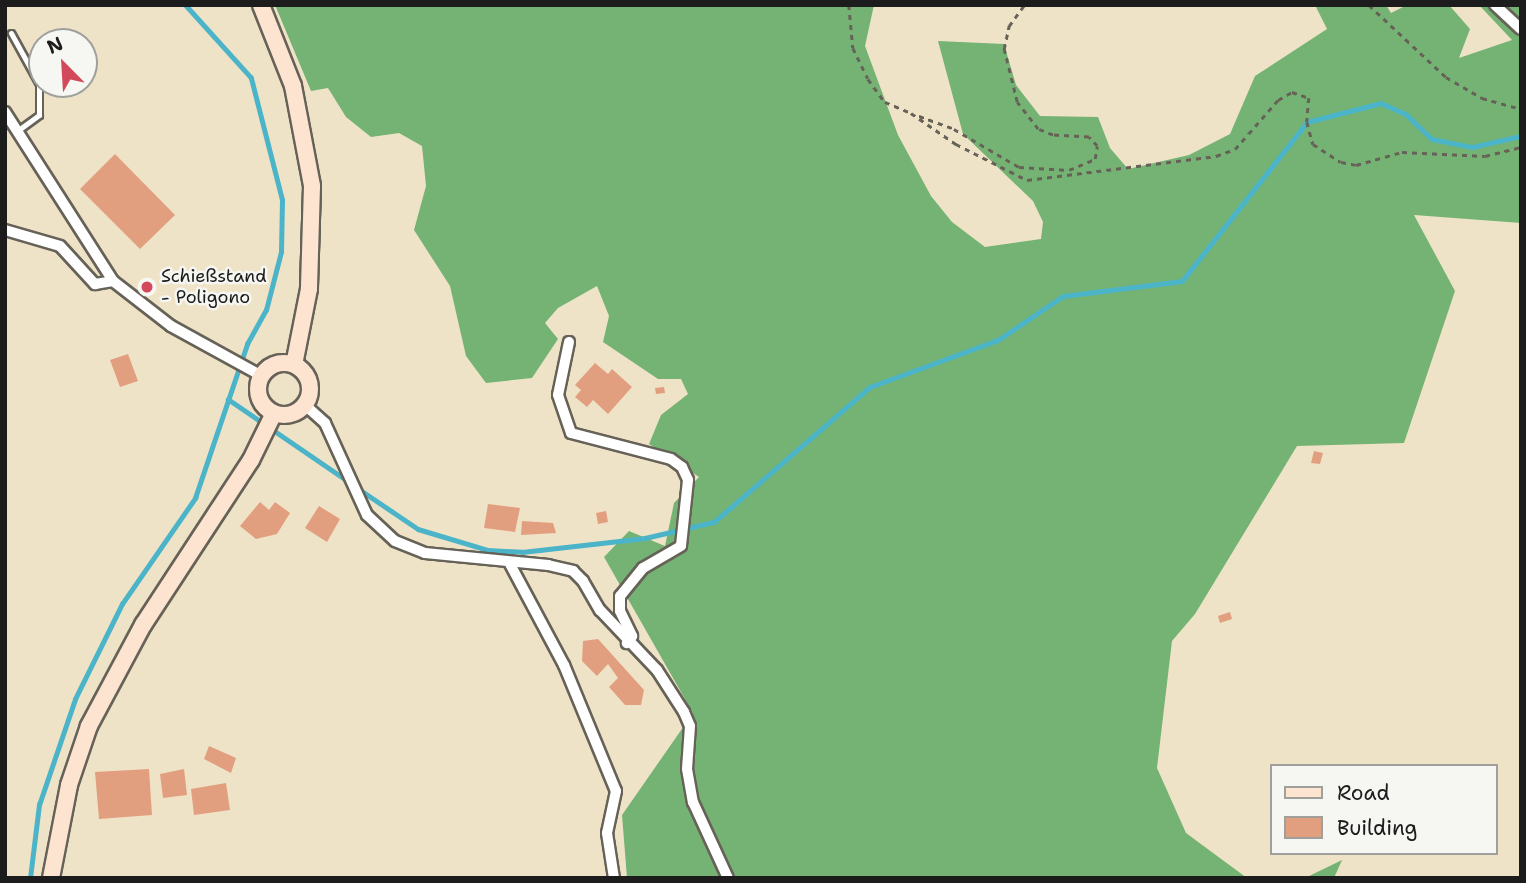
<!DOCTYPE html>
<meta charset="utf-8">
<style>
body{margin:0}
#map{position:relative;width:1526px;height:883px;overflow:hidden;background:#efe3c7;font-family:"Shantell Sans",sans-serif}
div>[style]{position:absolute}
.forest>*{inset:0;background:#75b374}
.stream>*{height:4.5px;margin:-2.25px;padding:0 2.25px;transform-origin:2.25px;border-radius:2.25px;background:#4bb4c9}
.building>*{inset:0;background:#e29f7f}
.path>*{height:2.5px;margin-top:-1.25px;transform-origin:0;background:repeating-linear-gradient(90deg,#666258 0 5px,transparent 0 10px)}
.roads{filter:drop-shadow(2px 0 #666258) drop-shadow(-2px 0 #666258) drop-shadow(0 2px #666258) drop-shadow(0 -2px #666258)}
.lane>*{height:5px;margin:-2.5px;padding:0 2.5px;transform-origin:2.5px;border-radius:2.5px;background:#fff}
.street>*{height:10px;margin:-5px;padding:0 5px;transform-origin:5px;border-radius:5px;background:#fff}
.secondary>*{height:16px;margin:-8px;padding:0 8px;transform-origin:8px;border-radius:8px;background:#fde4d1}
.secondary>.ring{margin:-8px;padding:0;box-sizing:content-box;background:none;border:16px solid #fde4d1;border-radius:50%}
.dots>*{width:19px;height:19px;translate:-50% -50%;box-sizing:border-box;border:4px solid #f6f6f2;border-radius:50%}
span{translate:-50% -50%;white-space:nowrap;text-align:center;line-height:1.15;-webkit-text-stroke:5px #f6f6f2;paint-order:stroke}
.poi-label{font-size:18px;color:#1c1c1c}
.left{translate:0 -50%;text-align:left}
.frame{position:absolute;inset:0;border:7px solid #1c1c1c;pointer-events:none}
.legend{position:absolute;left:1270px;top:764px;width:228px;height:91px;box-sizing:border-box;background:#f6f6f2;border:2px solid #9f9f9c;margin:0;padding:9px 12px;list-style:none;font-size:21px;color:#1c1c1c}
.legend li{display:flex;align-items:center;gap:14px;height:35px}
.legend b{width:35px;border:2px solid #9f9f9c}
.north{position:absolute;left:28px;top:28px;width:70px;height:70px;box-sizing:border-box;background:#f6f6f2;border:2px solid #9f9f9c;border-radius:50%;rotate:336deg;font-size:19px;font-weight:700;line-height:28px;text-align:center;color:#1c1c1c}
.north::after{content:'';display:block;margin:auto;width:24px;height:32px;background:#d1495b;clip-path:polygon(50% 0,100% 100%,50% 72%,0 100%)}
</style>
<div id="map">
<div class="forest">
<i style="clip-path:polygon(275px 5px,874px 5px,865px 46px,898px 135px,931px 196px,952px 222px,985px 247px,1041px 239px,1043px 222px,1033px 201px,963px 134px,938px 41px,1004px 44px,1016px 85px,1040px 116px,1098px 117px,1110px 148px,1128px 169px,1189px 155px,1230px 134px,1255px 76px,1327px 29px,1315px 5px,1386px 5px,1391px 13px,1407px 5px,1449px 5px,1470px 29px,1459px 58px,1512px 40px,1479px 5px,1521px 5px,1521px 223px,1414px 215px,1455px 291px,1404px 443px,1297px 446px,1195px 614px,1172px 641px,1157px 768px,1186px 833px,1247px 878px,627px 878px,622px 815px,693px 713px,604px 557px,629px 531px,665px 546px,674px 503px,699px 477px,649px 444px,661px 415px,688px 394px,681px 379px,658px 379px,603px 342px,609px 316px,597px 286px,558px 308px,545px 323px,558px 339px,532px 378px,486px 383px,466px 356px,450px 286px,414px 230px,426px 186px,422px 146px,399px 133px,371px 137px,346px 117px,328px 88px,311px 91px)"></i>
<i style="clip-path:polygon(1342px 860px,1334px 878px,1305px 878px)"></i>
</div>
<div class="stream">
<i style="left:228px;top:399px;width:147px;rotate:34.4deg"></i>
<i style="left:359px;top:489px;width:71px;rotate:34.1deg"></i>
<i style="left:418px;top:529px;width:73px;rotate:16.7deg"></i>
<i style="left:488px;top:550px;width:34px;rotate:3deg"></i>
<i style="left:522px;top:552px;width:124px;rotate:-6.5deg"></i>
<i style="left:645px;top:538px;width:71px;rotate:-13.1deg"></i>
<i style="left:714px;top:522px;width:206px;rotate:-40.9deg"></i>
<i style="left:870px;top:387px;width:136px;rotate:-20.2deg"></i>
<i style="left:998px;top:340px;width:78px;rotate:-34.1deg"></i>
<i style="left:1063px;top:296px;width:120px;rotate:-7.2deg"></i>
<i style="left:1182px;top:281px;width:202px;rotate:-51.8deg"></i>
<i style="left:1307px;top:122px;width:76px;rotate:-14.4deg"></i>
<i style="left:1381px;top:103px;width:27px;rotate:24deg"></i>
<i style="left:1406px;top:114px;width:36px;rotate:44deg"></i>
<i style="left:1432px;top:139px;width:41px;rotate:11.3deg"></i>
<i style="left:1472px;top:147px;width:50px;rotate:-12.7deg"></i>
<i style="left:30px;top:878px;width:74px;rotate:-83deg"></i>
<i style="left:39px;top:805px;width:112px;rotate:-71.2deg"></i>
<i style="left:75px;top:699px;width:106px;rotate:-63.7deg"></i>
<i style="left:122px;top:604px;width:129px;rotate:-55.4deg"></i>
<i style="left:195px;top:498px;width:163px;rotate:-71.3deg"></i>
<i style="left:247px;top:344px;width:39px;rotate:-61deg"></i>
<i style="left:266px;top:310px;width:60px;rotate:-75.5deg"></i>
<i style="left:281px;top:252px;width:52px;rotate:-88.9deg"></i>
<i style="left:282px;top:200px;width:126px;rotate:-104.3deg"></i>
<i style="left:251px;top:78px;width:98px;rotate:-132.1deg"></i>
</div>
<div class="building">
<i style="clip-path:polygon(115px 154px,175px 215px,140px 249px,80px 189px)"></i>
<i style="clip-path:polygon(128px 354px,138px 381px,120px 387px,110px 360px)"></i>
<i style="clip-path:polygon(595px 363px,608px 374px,612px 369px,632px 387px,608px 414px,593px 400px,587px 407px,575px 397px,581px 390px,575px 385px)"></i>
<i style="clip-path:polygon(664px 387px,665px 393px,656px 394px,655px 388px)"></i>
<i style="clip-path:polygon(1314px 451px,1323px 453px,1320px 464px,1311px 463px)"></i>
<i style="clip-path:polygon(260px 502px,269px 510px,275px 502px,290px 513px,277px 534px,256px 539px,240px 526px)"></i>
<i style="clip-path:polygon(488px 504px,520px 508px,515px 532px,484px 528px)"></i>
<i style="clip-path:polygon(319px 506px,340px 519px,327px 542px,305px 528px)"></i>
<i style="clip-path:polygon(606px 511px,608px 522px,598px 524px,596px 513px)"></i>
<i style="clip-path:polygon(522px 521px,553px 523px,556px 533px,521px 535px)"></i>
<i style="clip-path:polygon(1230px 612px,1232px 619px,1220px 623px,1218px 616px)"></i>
<i style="clip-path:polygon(598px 639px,644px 690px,641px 705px,625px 705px,609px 687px,618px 678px,608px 664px,597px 676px,582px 661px,583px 641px)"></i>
<i style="clip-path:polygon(209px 746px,236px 758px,231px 773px,204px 759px)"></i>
<i style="clip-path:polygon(149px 769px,152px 815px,99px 819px,95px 772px)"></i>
<i style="clip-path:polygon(184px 769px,187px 795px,163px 798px,160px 774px)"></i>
<i style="clip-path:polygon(226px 783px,230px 810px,194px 815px,191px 789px)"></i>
</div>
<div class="path">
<i style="left:849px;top:5px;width:43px;rotate:84.7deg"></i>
<i style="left:853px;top:48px;width:34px;rotate:64deg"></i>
<i style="left:868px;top:79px;width:29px;rotate:54deg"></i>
<i style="left:885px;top:102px;width:30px;rotate:23deg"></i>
<i style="left:1369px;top:5px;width:105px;rotate:43.1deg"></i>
<i style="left:1446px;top:77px;width:42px;rotate:30.3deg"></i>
<i style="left:1482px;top:98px;width:41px;rotate:15.8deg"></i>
<i style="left:911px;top:113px;width:55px;rotate:34.6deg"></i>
<i style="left:956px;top:144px;width:80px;rotate:26.9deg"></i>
<i style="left:1027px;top:180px;width:191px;rotate:-7.2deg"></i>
<i style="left:1216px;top:156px;width:20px;rotate:-20deg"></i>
<i style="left:1235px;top:149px;width:65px;rotate:-48.7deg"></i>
<i style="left:1278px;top:100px;width:16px;rotate:-30deg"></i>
<i style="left:1292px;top:92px;width:18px;rotate:19deg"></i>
<i style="left:1309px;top:98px;width:24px;rotate:95deg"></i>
<i style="left:1307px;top:122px;width:23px;rotate:75deg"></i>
<i style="left:1313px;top:144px;width:33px;rotate:33deg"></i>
<i style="left:1341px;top:162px;width:15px;rotate:11deg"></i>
<i style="left:1356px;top:165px;width:48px;rotate:-15.8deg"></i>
<i style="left:1402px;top:152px;width:83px;rotate:2.8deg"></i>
<i style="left:1485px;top:156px;width:37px;rotate:-14deg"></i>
<i style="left:919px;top:116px;width:37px;rotate:20deg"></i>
<i style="left:954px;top:129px;width:75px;rotate:30.3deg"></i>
<i style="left:1019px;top:167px;width:50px;rotate:3.4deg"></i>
<i style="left:1069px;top:170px;width:28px;rotate:-23deg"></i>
<i style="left:1095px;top:159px;width:13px;rotate:-81deg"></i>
<i style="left:1097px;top:146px;width:12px;rotate:-132deg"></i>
<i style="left:1089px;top:137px;width:36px;rotate:-177deg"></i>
<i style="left:1053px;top:135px;width:16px;rotate:-158deg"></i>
<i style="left:1038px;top:129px;width:34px;rotate:-128deg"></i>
<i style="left:1017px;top:102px;width:55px;rotate:-103.8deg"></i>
<i style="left:1004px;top:49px;width:24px;rotate:-78deg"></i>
<i style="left:1009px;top:26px;width:26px;rotate:-54deg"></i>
</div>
<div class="roads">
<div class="lane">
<i style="left:11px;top:33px;width:58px;rotate:61.2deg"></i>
<i style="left:39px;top:84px;width:31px;rotate:90deg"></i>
<i style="left:39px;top:115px;width:27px;rotate:144deg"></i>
</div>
<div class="street">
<i style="left:1495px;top:5px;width:35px;rotate:43deg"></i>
<i style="left:5px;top:112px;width:201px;rotate:57.4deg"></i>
<i style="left:113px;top:281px;width:73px;rotate:37.8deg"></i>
<i style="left:171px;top:326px;width:104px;rotate:28.8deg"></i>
<i style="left:5px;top:230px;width:57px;rotate:16.2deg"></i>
<i style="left:60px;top:246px;width:52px;rotate:47.4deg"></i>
<i style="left:95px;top:284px;width:18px;rotate:-9deg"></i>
<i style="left:569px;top:342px;width:54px;rotate:101.7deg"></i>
<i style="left:558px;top:395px;width:40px;rotate:71.1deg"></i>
<i style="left:571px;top:433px;width:103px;rotate:14.6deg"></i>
<i style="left:671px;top:459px;width:14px;rotate:36deg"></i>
<i style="left:682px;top:467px;width:14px;rotate:65deg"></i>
<i style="left:688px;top:480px;width:66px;rotate:96.1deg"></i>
<i style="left:681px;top:546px;width:44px;rotate:149.9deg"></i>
<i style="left:643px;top:568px;width:36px;rotate:129deg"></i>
<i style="left:620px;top:596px;width:15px;rotate:90deg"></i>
<i style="left:620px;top:611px;width:28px;rotate:64deg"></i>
<i style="left:632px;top:636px;width:9px;rotate:126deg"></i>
<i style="left:305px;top:405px;width:27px;rotate:42deg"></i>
<i style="left:325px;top:423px;width:101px;rotate:65.5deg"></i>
<i style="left:367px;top:515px;width:38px;rotate:43deg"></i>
<i style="left:395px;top:541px;width:32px;rotate:22deg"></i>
<i style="left:425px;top:553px;width:124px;rotate:5.6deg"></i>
<i style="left:548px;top:565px;width:26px;rotate:13deg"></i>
<i style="left:573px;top:571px;width:14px;rotate:45deg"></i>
<i style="left:583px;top:581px;width:34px;rotate:60deg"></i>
<i style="left:600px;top:610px;width:83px;rotate:46.5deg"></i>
<i style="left:657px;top:670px;width:50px;rotate:57.3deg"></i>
<i style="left:684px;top:712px;width:15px;rotate:67deg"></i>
<i style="left:690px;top:726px;width:43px;rotate:94deg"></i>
<i style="left:687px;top:769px;width:34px;rotate:80deg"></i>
<i style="left:693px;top:802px;width:84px;rotate:65.3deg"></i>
<i style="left:510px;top:564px;width:115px;rotate:61.9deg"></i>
<i style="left:564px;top:665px;width:136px;rotate:67.6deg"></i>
<i style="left:616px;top:791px;width:43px;rotate:102.1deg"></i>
<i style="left:607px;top:833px;width:46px;rotate:81.2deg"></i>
</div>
<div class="secondary">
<i style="left:261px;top:5px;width:87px;rotate:68.4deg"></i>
<i style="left:293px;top:86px;width:102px;rotate:79.2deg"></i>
<i style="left:312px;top:186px;width:103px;rotate:91.7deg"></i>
<i style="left:309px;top:289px;width:77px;rotate:101.2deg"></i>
<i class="ring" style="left:258px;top:363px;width:36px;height:36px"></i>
<i style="left:51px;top:878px;width:95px;rotate:-79deg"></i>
<i style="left:69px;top:785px;width:62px;rotate:-71.3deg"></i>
<i style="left:89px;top:726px;width:115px;rotate:-61.9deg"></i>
<i style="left:143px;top:625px;width:197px;rotate:-56.8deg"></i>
<i style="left:251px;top:460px;width:52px;rotate:-63.9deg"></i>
</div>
</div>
<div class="dots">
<i style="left:147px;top:287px;background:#d1495b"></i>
</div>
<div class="poi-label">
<span class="left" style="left:161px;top:287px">Schießstand<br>- Poligono</span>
</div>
<div class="frame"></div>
<ul class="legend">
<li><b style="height:9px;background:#fde4d1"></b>Road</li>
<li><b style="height:19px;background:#e29f7f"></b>Building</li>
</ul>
<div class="north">N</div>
</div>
